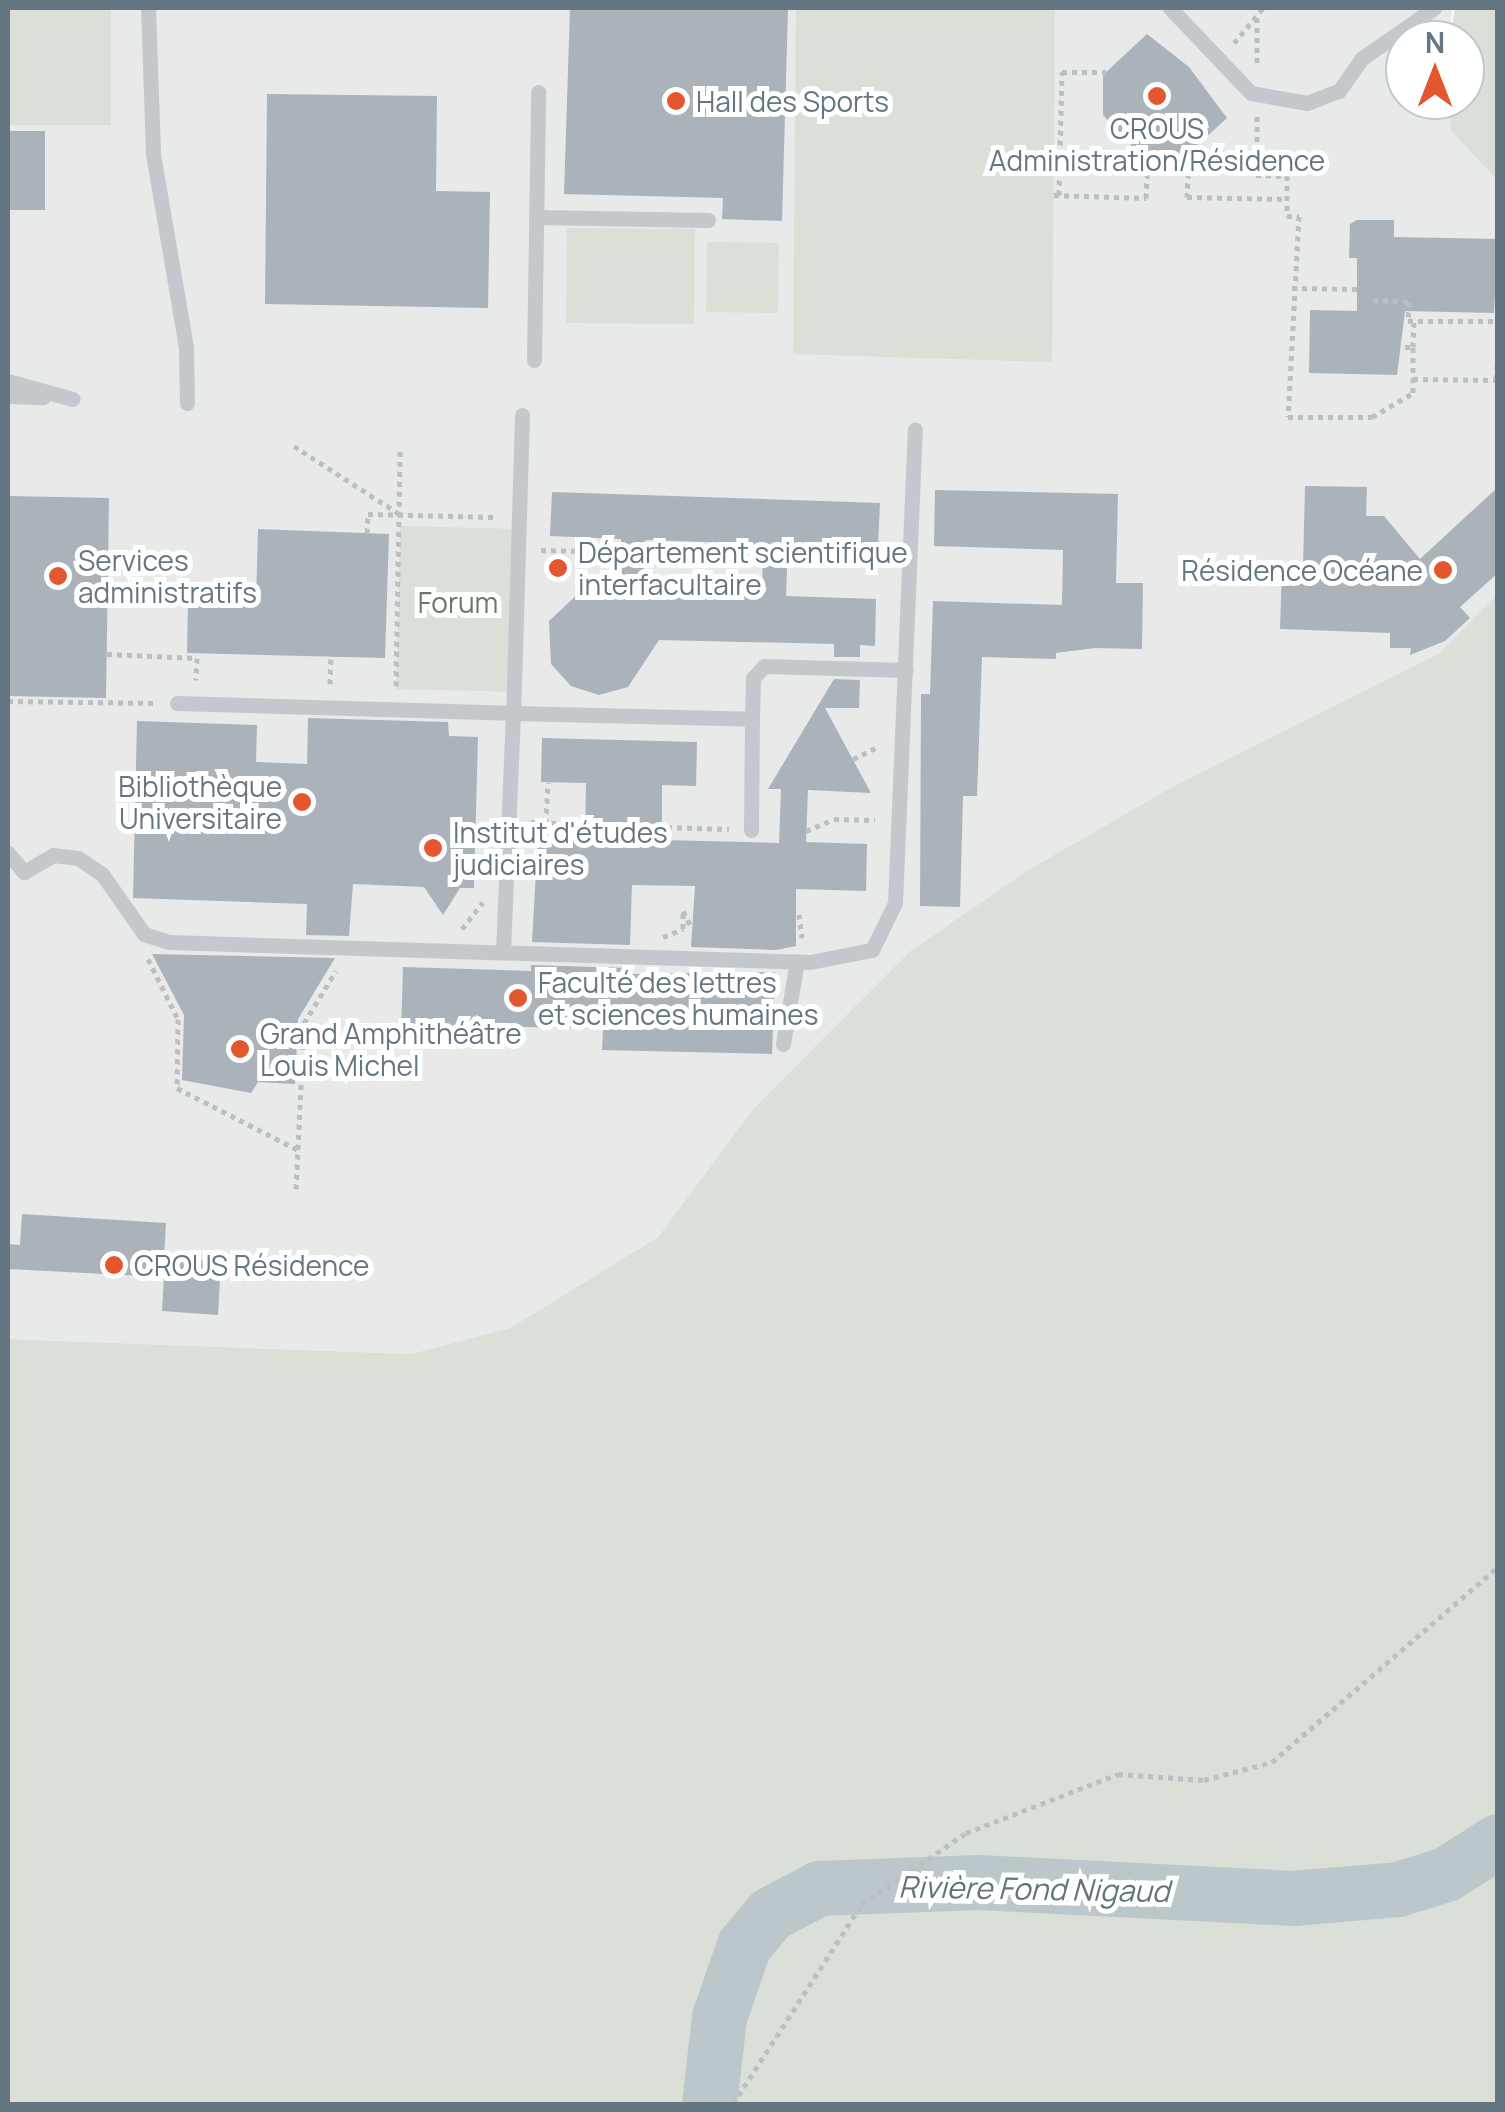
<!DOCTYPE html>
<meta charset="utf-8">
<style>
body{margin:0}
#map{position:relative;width:1505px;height:2112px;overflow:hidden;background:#fafaf8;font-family:Manrope,sans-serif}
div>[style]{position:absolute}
.built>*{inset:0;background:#e8e9e9}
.green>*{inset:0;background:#dadfd7}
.river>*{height:55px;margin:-27.5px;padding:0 27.5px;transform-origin:27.5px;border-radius:27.5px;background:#bbc7cb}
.building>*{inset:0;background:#aab3b9}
.path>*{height:5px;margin-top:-2.5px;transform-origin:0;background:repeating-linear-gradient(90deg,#bbbfc2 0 5px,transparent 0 10px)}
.lane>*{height:15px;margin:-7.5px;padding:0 7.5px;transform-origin:7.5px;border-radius:7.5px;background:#c3c8cc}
.dots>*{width:28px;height:28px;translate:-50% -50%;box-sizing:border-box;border:5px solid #fff;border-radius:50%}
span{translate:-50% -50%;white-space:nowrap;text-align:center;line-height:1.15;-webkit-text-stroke:10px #fff;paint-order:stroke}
.poi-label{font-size:28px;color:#657683}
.left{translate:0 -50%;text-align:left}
.right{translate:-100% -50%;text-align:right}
.park-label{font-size:28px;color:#687a64}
.water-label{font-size:30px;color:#60757c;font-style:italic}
.frame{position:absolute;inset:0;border:10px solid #657683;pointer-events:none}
.north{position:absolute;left:1385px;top:20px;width:100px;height:100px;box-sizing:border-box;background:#fff;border:2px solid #c1c8cd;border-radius:50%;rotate:0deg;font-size:28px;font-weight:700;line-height:40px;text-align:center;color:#657683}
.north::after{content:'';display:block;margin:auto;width:35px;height:45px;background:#e4572e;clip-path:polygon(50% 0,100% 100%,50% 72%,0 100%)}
</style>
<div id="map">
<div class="built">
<i style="clip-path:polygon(8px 8px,1452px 8px,1450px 40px,1405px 40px,1405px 100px,1447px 100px,1451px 131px,1497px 180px,1498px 595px,1438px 654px,1172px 787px,1028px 870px,909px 952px,754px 1108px,658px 1237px,510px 1328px,411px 1354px,8px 1339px)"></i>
</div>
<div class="green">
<i style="clip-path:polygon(8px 8px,111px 8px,111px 125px,8px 125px)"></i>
<i style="clip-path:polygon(796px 8px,1055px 8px,1052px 362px,793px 354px)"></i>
<i style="clip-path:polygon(1455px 8px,1497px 8px,1497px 180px,1451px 131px,1447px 100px,1465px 100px,1465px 40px,1450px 40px)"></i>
<i style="clip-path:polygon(567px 228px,695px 229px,694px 324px,566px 323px)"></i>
<i style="clip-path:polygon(707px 242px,779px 243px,778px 313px,706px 312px)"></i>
<i style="clip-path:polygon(400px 526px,519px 529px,515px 692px,396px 689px)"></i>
<i style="clip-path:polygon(1497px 595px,1497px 2104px,8px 2104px,8px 1339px,411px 1354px,510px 1328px,658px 1237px,754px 1108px,909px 952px,1028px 870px,1172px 787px,1438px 654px)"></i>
</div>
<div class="river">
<i style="left:709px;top:2104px;width:88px;rotate:-83.4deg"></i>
<i style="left:719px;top:2017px;width:76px;rotate:-70.9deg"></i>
<i style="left:744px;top:1945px;width:40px;rotate:-50deg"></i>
<i style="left:770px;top:1914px;width:55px;rotate:-28deg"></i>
<i style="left:819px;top:1888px;width:159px;rotate:-2.2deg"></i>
<i style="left:978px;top:1882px;width:315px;rotate:2.9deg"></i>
<i style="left:1293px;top:1898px;width:105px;rotate:-4.9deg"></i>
<i style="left:1398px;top:1889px;width:50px;rotate:-17.4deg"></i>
<i style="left:1446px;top:1874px;width:62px;rotate:-32.4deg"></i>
</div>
<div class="building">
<i style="clip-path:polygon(570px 8px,788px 8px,782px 221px,722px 219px,723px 198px,564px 194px)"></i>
<i style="clip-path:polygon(1147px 34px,1189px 67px,1227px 118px,1183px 158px,1142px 157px,1103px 115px,1103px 75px)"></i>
<i style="clip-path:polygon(267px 94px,437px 96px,436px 191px,490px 192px,488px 308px,265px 304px)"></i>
<i style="clip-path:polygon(8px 131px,45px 131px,45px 210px,8px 210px)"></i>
<i style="clip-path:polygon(1357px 220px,1394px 220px,1394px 237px,1498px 239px,1494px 313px,1405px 311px,1397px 375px,1309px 373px,1310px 310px,1357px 311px,1357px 258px,1349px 258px,1350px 224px)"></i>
<i style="clip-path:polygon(1305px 486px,1367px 487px,1366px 516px,1384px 516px,1420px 559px,1498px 487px,1498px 573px,1460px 607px,1470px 618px,1445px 641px,1410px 655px,1411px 648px,1390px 648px,1390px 633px,1280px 629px,1282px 566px,1303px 567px)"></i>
<i style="clip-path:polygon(935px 490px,1118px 494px,1116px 583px,1143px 583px,1142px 649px,1095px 648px,1056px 653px,1056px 659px,982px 657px,977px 796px,963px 796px,960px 907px,920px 906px,921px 694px,930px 694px,933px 601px,1062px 605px,1063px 550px,934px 546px)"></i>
<i style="clip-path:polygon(evenodd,552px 492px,880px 503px,878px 546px,788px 544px,786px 596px,876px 599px,875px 646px,860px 645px,860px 657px,834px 657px,834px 644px,659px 640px,628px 687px,599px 695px,571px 686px,551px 664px,549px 621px,581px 591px,620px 588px,621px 539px,550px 536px,552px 492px,645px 540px,763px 544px,762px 595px,643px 592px,645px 540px)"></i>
<i style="clip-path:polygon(8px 496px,109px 498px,106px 698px,8px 696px)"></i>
<i style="clip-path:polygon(258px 529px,389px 534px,385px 658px,187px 653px,188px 601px,256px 603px)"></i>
<i style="clip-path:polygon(834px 679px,860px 680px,859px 708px,825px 708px,871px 793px,808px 790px,806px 842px,867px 844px,866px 891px,796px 889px,796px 946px,776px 950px,691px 947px,695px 886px,632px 885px,630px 945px,532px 942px,538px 835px,585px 836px,586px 783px,541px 782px,542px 738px,697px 742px,696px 786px,662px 785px,662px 840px,779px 843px,781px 789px,768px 789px)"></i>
<i style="clip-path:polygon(308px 718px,448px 722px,449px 736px,478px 737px,474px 888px,460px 888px,443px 915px,424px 887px,353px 884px,349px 936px,306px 935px,307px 904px,133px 898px,137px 721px,257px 725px,256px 762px,307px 764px)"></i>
<i style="clip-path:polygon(152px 954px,335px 958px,298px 1019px,295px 1084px,258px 1082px,251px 1093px,182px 1080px,184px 1015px)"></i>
<i style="clip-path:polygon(531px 965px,629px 968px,629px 974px,775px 972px,772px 1054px,602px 1050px,603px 1029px,453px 1025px,453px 1035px,401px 1033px,403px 967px,531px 971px)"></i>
<i style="clip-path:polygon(22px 1214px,166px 1223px,163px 1277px,8px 1269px,8px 1244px,20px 1245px)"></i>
<i style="clip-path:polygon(165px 1258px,221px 1261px,218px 1315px,162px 1311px)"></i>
</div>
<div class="path">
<i style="left:1257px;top:18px;width:47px;rotate:90deg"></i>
<i style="left:1234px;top:43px;width:45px;rotate:-50.4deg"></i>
<i style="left:1257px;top:116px;width:37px;rotate:90deg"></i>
<i style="left:1257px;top:153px;width:31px;rotate:2deg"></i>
<i style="left:1288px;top:154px;width:10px;rotate:84deg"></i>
<i style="left:1289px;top:164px;width:33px;rotate:180deg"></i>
<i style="left:1256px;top:164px;width:11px;rotate:90deg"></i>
<i style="left:1256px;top:175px;width:31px;rotate:2deg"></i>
<i style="left:1287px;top:176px;width:40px;rotate:90deg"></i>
<i style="left:1287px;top:216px;width:12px"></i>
<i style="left:1299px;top:216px;width:201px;rotate:93.1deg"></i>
<i style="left:1288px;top:417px;width:84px"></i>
<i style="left:1372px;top:417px;width:48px;rotate:-30.3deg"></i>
<i style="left:1413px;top:393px;width:14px;rotate:-90deg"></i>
<i style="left:1413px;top:379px;width:83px;rotate:0.7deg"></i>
<i style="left:1496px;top:380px;width:21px;rotate:-85deg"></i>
<i style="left:1189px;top:153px;width:44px;rotate:92.6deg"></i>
<i style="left:1187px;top:197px;width:100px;rotate:1.1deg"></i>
<i style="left:1054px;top:195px;width:92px;rotate:1.9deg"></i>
<i style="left:1146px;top:198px;width:41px;rotate:-87.2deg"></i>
<i style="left:1059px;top:195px;width:123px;rotate:-88.6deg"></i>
<i style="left:1062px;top:72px;width:44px"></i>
<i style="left:1292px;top:288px;width:65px;rotate:0.9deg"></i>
<i style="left:1373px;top:300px;width:36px;rotate:3deg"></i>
<i style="left:1409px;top:302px;width:19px;rotate:93deg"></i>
<i style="left:1408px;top:321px;width:90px"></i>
<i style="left:1405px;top:347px;width:8px"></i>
<i style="left:1413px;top:347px;width:32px;rotate:90deg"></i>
<i style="left:1413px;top:347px;width:26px;rotate:-88deg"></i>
<i style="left:294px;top:446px;width:124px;rotate:32.8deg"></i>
<i style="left:367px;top:533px;width:19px;rotate:-87deg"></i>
<i style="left:368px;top:514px;width:128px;rotate:1.3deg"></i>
<i style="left:541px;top:550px;width:80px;rotate:1.4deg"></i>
<i style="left:644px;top:553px;width:243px;rotate:1.4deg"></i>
<i style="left:107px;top:654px;width:90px;rotate:2.5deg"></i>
<i style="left:197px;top:658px;width:22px;rotate:93deg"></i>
<i style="left:330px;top:684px;width:27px;rotate:-88deg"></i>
<i style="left:396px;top:686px;width:237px;rotate:-89deg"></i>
<i style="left:8px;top:701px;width:146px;rotate:0.8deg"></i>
<i style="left:853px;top:759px;width:30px;rotate:-26deg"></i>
<i style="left:531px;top:822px;width:76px;rotate:2.3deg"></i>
<i style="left:546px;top:823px;width:41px;rotate:-87.2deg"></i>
<i style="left:627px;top:826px;width:102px;rotate:1.7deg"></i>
<i style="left:806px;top:831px;width:30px;rotate:-23deg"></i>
<i style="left:834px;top:819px;width:41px;rotate:1.4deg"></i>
<i style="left:799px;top:914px;width:24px;rotate:83deg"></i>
<i style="left:462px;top:929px;width:34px;rotate:-52deg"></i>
<i style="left:663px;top:937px;width:22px;rotate:-22deg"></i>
<i style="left:683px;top:929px;width:18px;rotate:-90deg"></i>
<i style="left:683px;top:911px;width:20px;rotate:63deg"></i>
<i style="left:148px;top:959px;width:67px;rotate:63.4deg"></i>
<i style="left:178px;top:1019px;width:69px;rotate:90.8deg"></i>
<i style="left:177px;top:1088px;width:136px;rotate:27.1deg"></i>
<i style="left:296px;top:1189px;width:166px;rotate:-87.2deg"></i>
<i style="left:304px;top:1023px;width:61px;rotate:-58.4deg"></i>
<i style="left:733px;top:2104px;width:238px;rotate:-57.2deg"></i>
<i style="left:862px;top:1904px;width:126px;rotate:-34.3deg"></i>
<i style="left:966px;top:1833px;width:163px;rotate:-21.2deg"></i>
<i style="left:1118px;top:1774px;width:86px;rotate:4deg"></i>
<i style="left:1204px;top:1780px;width:70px;rotate:-14.8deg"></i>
<i style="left:1272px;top:1762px;width:298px;rotate:-40.8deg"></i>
</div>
<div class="lane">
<i style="left:148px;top:8px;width:146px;rotate:88deg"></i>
<i style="left:153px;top:154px;width:197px;rotate:80.3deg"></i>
<i style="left:186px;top:348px;width:55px;rotate:89deg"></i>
<i style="left:1170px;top:8px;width:117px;rotate:46.4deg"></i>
<i style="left:1251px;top:93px;width:57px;rotate:10.1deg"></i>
<i style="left:1307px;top:103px;width:34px;rotate:-21deg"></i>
<i style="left:1339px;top:91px;width:39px;rotate:-55deg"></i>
<i style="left:1361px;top:59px;width:89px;rotate:-34.9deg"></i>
<i style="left:536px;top:217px;width:172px;rotate:1deg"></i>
<i style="left:534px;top:360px;width:268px;rotate:-89.1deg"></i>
<i style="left:8px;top:381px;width:67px;rotate:15.5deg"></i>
<i style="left:8px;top:396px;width:35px;rotate:2deg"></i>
<i style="left:522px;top:415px;width:298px;rotate:91.7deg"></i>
<i style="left:513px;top:713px;width:239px;rotate:1.4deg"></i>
<i style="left:752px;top:719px;width:41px;rotate:-88.6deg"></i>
<i style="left:753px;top:678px;width:16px;rotate:-47deg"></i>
<i style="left:764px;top:666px;width:142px;rotate:1.6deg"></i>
<i style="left:177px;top:703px;width:336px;rotate:1.7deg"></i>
<i style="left:513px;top:713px;width:239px;rotate:92.4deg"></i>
<i style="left:751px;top:830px;width:111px;rotate:-89.5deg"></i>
<i style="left:8px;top:853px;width:25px;rotate:50deg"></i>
<i style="left:24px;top:872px;width:34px;rotate:-30deg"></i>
<i style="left:53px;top:855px;width:25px;rotate:7deg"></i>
<i style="left:78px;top:858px;width:29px;rotate:34deg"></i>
<i style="left:102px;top:874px;width:73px;rotate:55deg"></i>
<i style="left:144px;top:934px;width:26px;rotate:18deg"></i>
<i style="left:169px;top:942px;width:641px;rotate:1.79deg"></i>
<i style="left:810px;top:962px;width:63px;rotate:-11deg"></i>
<i style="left:872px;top:950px;width:52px;rotate:-63.9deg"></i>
<i style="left:895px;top:903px;width:474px;rotate:-87.6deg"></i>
<i style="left:783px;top:1044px;width:84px;rotate:-80.4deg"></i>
</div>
<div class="dots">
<i style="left:1157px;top:96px;background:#e4572e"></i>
<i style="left:676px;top:101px;background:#e4572e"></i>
<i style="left:558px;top:568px;background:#e4572e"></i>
<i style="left:1443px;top:570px;background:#e4572e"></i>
<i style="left:58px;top:576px;background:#e4572e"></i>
<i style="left:302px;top:802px;background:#e4572e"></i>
<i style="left:433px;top:848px;background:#e4572e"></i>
<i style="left:518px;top:998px;background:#e4572e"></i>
<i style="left:240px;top:1049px;background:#e4572e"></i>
<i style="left:114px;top:1265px;background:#e4572e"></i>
</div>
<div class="poi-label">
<span class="left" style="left:696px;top:101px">Hall des Sports</span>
<span style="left:1157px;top:144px">CROUS<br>Administration/Résidence</span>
<span class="left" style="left:578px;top:568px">Département scientifique<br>interfacultaire</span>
<span class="left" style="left:78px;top:576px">Services<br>administratifs</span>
<span class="right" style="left:1423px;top:570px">Résidence Océane</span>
<span class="right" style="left:282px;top:802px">Bibliothèque<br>Universitaire</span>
<span class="left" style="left:453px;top:848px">Institut d'études<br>judiciaires</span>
<span class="left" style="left:538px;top:998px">Faculté des lettres<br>et sciences humaines</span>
<span class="left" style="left:260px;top:1049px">Grand Amphithéâtre<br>Louis Michel</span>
<span class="left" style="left:134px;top:1265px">CROUS Résidence</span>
</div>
<div class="park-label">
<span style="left:458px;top:602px">Forum</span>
</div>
<div class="water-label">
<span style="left:1034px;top:1889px;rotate:1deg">Rivière Fond Nigaud</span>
</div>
<div class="frame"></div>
<div class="north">N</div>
</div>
